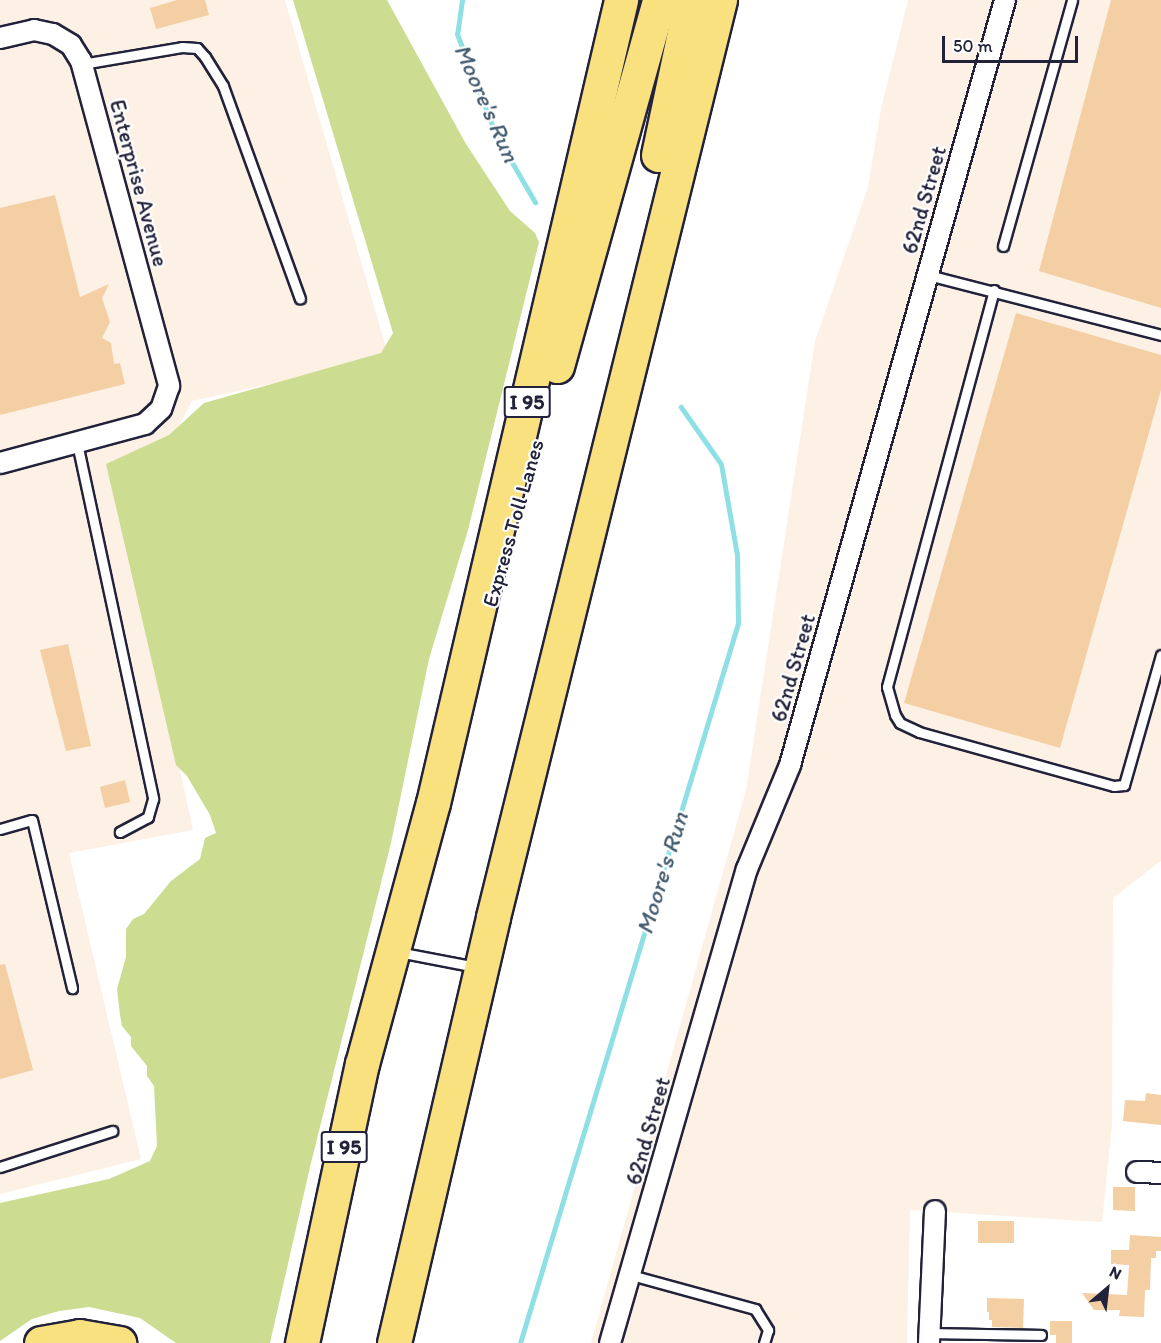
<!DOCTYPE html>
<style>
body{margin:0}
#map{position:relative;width:1161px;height:1343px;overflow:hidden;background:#fff;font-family:Itim,sans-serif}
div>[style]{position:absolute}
.built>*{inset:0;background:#fcf1e4}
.green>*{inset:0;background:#ccdc90}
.stream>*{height:5px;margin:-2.5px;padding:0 2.5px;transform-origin:2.5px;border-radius:2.5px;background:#8fe0e5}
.building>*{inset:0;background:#f4cfa4}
.roads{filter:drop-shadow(2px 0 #22223b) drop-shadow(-2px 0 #22223b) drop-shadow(0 2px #22223b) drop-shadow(0 -2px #22223b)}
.lane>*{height:9px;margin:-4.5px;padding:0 4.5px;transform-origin:4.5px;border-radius:4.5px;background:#fff}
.street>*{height:20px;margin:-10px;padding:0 10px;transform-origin:10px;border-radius:10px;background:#fff}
.highway>*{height:33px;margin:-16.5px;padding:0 16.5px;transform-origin:16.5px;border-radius:16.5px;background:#fae180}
span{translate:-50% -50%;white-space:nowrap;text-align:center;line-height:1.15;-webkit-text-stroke:4.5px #fff;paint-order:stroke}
.shield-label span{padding:2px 4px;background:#fff;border:2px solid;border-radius:4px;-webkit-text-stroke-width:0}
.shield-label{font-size:21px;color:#22223b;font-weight:700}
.street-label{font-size:22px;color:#22223b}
.water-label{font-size:24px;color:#435b6e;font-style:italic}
.north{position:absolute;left:1077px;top:1259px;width:60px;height:60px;-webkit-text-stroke:4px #fff;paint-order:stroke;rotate:28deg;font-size:16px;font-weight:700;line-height:24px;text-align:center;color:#22223b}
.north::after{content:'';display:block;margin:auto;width:21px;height:27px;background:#22223b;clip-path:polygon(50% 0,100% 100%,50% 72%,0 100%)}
.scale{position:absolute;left:942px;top:36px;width:136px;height:27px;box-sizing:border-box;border:3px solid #22223b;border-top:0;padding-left:8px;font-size:18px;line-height:21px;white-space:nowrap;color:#22223b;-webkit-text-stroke:4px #fff;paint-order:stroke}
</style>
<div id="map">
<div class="built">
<i style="clip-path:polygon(0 0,285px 0,389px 358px,192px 401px,173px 437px,115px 466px,193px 830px,69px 853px,141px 1159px,0 1194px)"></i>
<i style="clip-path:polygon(908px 0,1161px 0,1161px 861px,1113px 898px,1112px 1126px,1102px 1222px,910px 1210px,907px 1343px,591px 1343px,746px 790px,815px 341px,868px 187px,881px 109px)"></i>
</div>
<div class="green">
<i style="clip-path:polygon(293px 0,387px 0,466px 144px,510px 211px,535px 233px,539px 242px,468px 530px,429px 659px,391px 843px,310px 1167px,270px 1343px,176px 1343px,140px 1318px,89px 1307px,59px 1311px,32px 1319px,0 1341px,0 1203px,109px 1179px,150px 1161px,157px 1146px,154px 1086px,147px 1076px,147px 1066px,131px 1046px,131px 1037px,122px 1026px,120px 1015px,117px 989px,126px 957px,126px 929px,133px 919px,144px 914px,171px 881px,200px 859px,205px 838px,216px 833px,210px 815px,187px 776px,176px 765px,106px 464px,169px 435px,204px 403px,381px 353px,393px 333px)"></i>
</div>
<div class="stream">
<i style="left:462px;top:0;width:34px;rotate:98deg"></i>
<i style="left:457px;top:34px;width:108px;rotate:68.9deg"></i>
<i style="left:496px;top:135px;width:78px;rotate:59.8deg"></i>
<i style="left:520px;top:1343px;width:752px;rotate:-73.15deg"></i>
<i style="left:738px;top:623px;width:68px;rotate:-90.8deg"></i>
<i style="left:737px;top:555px;width:92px;rotate:-100deg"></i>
<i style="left:721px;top:464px;width:70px;rotate:-125.1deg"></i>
</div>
<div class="building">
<i style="clip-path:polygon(177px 0,205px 0,209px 15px,156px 29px,150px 8px)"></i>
<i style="clip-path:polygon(1111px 0,1161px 0,1161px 308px,1039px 271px)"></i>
<i style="clip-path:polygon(55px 195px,80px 297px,109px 284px,102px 298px,110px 322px,102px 338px,111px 343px,114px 364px,120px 363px,125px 384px,0 415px,0 208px)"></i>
<i style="clip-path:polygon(1016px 313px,1161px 355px,1161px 390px,1060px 748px,904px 703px)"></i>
<i style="clip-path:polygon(68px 644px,91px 746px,66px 751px,40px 650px)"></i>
<i style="clip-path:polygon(125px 780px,130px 802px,105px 808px,100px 787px)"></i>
<i style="clip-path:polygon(5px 964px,33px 1070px,0 1079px,0 965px)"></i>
<i style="clip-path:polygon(1146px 1093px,1161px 1095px,1161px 1125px,1123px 1121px,1125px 1100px,1145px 1101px)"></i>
<i style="clip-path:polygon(1113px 1187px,1135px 1187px,1135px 1211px,1113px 1210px)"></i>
<i style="clip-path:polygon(978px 1221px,1014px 1221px,1014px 1243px,978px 1243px)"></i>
<i style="clip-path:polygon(1130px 1235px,1161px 1237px,1161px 1251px,1156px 1251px,1156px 1258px,1151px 1258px,1150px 1290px,1145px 1290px,1144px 1317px,1119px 1316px,1120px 1310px,1094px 1310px,1082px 1293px,1127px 1295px,1129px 1265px,1111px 1264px,1111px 1250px,1129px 1250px)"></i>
<i style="clip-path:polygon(987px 1298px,1024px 1299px,1023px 1328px,992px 1327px,992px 1320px,989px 1320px,989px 1312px,987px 1312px)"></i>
<i style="clip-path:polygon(1050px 1321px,1072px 1321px,1072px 1343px,1056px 1343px,1056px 1335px,1050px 1335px)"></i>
</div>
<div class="roads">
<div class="lane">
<i style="left:82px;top:64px;width:101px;rotate:-9.6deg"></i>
<i style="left:182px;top:47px;width:15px;rotate:4deg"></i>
<i style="left:197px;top:48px;width:12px;rotate:48deg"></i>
<i style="left:205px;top:57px;width:34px;rotate:58deg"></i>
<i style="left:223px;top:86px;width:226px;rotate:70.1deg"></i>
<i style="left:1003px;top:246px;width:255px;rotate:-74.3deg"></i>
<i style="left:928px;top:275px;width:241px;rotate:14.4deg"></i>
<i style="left:994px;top:290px;width:411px;rotate:105.1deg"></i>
<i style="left:887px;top:687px;width:29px;rotate:74deg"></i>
<i style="left:895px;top:715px;width:9px;rotate:58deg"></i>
<i style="left:900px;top:723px;width:21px;rotate:25deg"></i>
<i style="left:919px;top:732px;width:202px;rotate:15.5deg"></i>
<i style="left:1114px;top:786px;width:10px;rotate:-6deg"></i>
<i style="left:1124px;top:785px;width:135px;rotate:-74.1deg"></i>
<i style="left:77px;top:443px;width:364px;rotate:77.9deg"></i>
<i style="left:153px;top:799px;width:19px;rotate:106deg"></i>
<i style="left:148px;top:817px;width:32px;rotate:152deg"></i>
<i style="left:0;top:829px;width:33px;rotate:-16deg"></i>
<i style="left:32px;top:820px;width:173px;rotate:76.6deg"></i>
<i style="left:398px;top:952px;width:79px;rotate:10.9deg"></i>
<i style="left:0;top:1167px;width:118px;rotate:-17.8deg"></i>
<i style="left:631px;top:1275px;width:129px;rotate:15.3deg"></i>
<i style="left:755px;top:1309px;width:25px;rotate:58deg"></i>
<i style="left:768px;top:1330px;width:14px;rotate:107deg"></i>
<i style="left:930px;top:1333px;width:111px;rotate:1deg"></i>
</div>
<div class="street">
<i style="left:0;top:38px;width:35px;rotate:-13deg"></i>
<i style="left:34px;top:30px;width:19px;rotate:12deg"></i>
<i style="left:53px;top:34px;width:21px;rotate:31deg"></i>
<i style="left:71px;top:45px;width:19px;rotate:58deg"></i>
<i style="left:81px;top:61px;width:337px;rotate:74.8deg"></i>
<i style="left:169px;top:386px;width:24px;rotate:109deg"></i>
<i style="left:161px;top:409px;width:22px;rotate:137deg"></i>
<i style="left:145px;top:424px;width:150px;rotate:164.9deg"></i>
<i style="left:1137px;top:1172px;width:24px;rotate:2deg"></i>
<i style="left:610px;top:1343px;width:493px;rotate:-73.9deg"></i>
<i style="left:747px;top:869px;width:113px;rotate:-67.5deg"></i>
<i style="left:790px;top:765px;width:795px;rotate:-74.3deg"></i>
<i style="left:929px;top:1343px;width:132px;rotate:-87.4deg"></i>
</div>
<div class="highway">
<i style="left:658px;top:155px;width:158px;rotate:-78deg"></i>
<i style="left:557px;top:366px;width:380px;rotate:-74.4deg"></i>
<i style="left:41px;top:1343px;width:39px;rotate:-10deg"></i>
<i style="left:79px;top:1336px;width:41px;rotate:9.9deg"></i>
<i style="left:302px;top:1343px;width:285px;rotate:-77.9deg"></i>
<i style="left:362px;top:1064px;width:270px;rotate:-74.8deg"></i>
<i style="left:433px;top:803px;width:825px;rotate:-76.82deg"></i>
<i style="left:394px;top:1343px;width:437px;rotate:-76.9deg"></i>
<i style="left:493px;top:917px;width:945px;rotate:-76.1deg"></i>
</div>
</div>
<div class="shield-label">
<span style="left:527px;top:402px">I 95</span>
<span style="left:344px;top:1147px">I 95</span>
</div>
<div class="street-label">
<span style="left:139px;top:183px;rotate:75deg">Enterprise Avenue</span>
<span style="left:924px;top:200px;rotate:-74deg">62nd Street</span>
<span style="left:513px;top:523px;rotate:-74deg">Express Toll Lanes</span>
<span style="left:793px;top:668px;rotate:-74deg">62nd Street</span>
<span style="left:648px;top:1131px;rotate:-74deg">62nd Street</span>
</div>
<div class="water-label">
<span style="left:487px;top:103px;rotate:66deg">Moore's Run</span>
<span style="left:662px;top:873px;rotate:-73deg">Moore's Run</span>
</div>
<div class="north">N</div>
<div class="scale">50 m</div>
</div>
